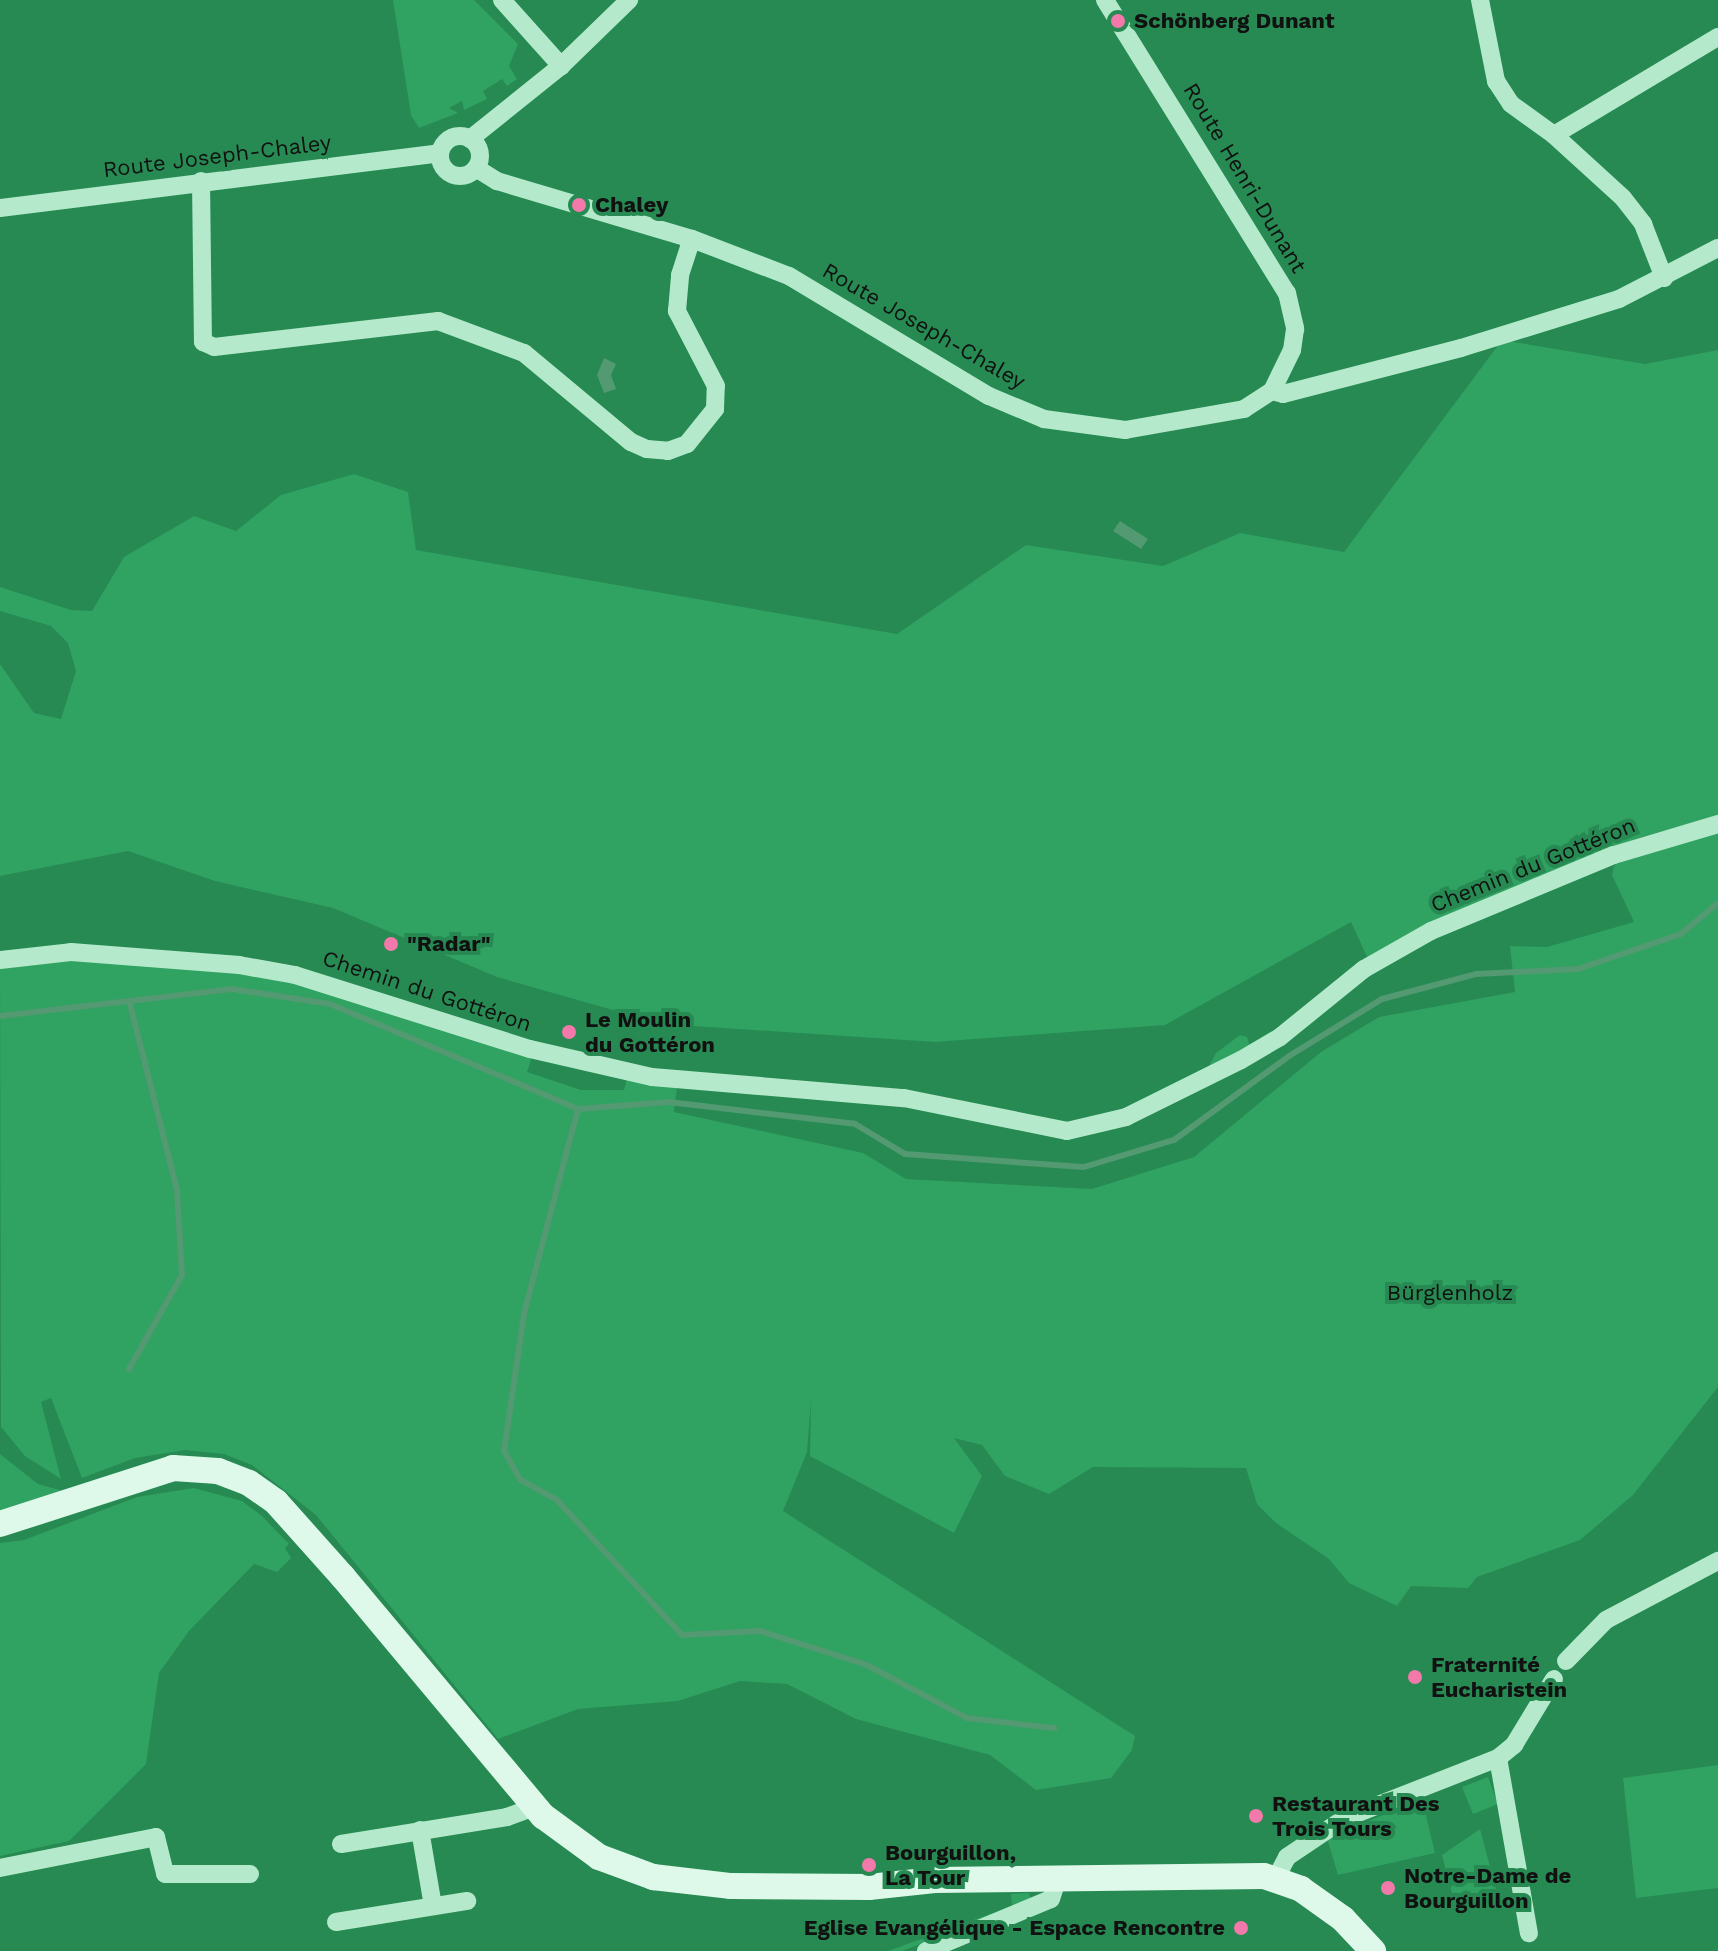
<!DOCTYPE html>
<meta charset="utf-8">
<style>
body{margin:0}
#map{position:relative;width:1718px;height:1951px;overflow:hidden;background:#268a52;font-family:"Work Sans",sans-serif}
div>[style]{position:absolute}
.green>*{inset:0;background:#30a261}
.water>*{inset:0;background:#539971}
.stream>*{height:6px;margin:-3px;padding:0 3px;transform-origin:3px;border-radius:3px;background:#539971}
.street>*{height:18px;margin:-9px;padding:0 9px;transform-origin:9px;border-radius:9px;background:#b4eacb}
.street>.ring{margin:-9px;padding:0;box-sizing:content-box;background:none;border:18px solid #b4eacb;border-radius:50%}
.secondary>*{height:26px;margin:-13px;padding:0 13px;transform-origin:13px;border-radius:13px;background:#def8ea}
.dots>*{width:22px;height:22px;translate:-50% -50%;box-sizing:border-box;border:4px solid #268a52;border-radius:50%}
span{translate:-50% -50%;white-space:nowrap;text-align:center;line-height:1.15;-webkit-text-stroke:8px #268a52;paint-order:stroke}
.poi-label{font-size:22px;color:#111;font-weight:700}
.left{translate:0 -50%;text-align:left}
.right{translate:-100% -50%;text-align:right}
.street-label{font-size:22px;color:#111}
.park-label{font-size:22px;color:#111}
</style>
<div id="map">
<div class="green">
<i style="clip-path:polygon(393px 0,474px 0,518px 44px,509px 66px,517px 79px,507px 86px,502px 79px,483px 91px,487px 99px,464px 110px,462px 101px,449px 108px,458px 113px,419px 128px,411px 115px)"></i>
<i style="clip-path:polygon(1502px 340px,1645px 364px,1718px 350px,1718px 816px,1638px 838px,1487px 898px,1368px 959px,1351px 922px,1165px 1025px,935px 1042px,662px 1024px,497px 977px,333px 908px,215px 881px,128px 851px,0 876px,0 664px,34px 713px,61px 719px,76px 671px,68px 643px,51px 626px,0 611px,0 587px,71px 610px,92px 611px,124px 557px,194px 516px,236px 531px,281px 495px,354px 474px,408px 492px,416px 550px,897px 634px,1026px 545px,1163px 566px,1240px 533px,1344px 552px)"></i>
<i style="clip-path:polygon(1718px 830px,1718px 1387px,1633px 1495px,1580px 1540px,1477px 1577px,1468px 1588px,1411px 1586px,1397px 1606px,1349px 1583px,1329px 1559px,1276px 1523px,1257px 1504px,1246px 1468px,1093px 1467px,1049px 1494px,1005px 1476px,982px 1445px,954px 1438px,982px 1476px,954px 1533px,810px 1456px,811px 1400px,807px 1452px,783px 1511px,1135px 1736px,1132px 1750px,1111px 1778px,1036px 1790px,990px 1755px,856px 1719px,787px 1684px,740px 1681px,678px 1701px,578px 1709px,498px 1739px,316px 1515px,252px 1465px,224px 1454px,185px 1450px,135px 1458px,82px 1478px,51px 1398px,41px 1402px,61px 1479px,25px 1456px,1px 1427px,0 969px,64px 960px,178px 963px,295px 982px,532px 1057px,527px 1072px,581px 1090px,624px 1090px,627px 1079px,677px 1087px,674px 1112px,863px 1153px,906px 1179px,1092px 1189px,1194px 1157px,1321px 1052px,1379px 1017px,1515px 992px,1510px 946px,1547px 947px,1634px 922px,1612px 875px,1614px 866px,1629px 856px)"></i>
<i style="clip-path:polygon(1240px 1035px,1247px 1037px,1250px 1047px,1209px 1066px,1216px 1053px)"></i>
<i style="clip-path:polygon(0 1454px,38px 1484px,63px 1491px,0 1510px)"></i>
<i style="clip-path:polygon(194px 1488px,242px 1501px,262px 1516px,289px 1544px,285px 1548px,291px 1558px,277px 1572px,254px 1564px,189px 1631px,159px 1673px,146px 1764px,69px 1841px,0 1856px,0 1543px,24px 1540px,137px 1497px)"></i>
<i style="clip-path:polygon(1718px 1765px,1718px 1888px,1636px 1898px,1623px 1778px)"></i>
<i style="clip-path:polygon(1488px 1777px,1498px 1804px,1473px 1814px,1462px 1787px)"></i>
<i style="clip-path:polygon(1422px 1799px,1435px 1853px,1338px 1875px,1327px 1838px)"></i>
<i style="clip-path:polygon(1480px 1829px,1497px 1893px,1456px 1908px,1442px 1855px)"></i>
<i style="clip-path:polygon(1029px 1893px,1031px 1902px,902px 1951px,888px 1951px,1012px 1906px,1011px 1894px)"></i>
</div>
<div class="water">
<i style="clip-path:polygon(604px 358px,616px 364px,611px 375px,616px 389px,604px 393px,597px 375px)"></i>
<i style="clip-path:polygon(1120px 521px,1148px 539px,1141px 549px,1113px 531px)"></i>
</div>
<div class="stream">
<i style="left:0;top:1016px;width:234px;rotate:-6.6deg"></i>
<i style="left:232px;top:989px;width:99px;rotate:8.7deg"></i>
<i style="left:330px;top:1004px;width:269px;rotate:22.9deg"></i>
<i style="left:578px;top:1109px;width:91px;rotate:-4.4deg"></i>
<i style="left:669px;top:1102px;width:187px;rotate:6.7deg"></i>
<i style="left:855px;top:1124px;width:58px;rotate:31deg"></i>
<i style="left:905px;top:1154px;width:179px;rotate:4.2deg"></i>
<i style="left:1084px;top:1167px;width:94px;rotate:-16.7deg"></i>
<i style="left:1174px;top:1140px;width:142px;rotate:-36.1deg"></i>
<i style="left:1289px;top:1056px;width:109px;rotate:-31.5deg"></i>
<i style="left:1382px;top:999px;width:97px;rotate:-14.9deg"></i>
<i style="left:1476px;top:974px;width:102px;rotate:-2.8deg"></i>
<i style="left:1578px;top:969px;width:109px;rotate:-18.8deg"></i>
<i style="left:1681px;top:934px;width:48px;rotate:-40deg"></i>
<i style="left:578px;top:1109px;width:212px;rotate:104.8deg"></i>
<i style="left:524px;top:1314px;width:138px;rotate:98.3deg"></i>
<i style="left:504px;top:1451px;width:34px;rotate:60deg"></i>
<i style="left:521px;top:1480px;width:41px;rotate:29.1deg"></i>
<i style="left:557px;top:1500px;width:184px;rotate:47.2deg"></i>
<i style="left:682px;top:1635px;width:78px;rotate:-2.9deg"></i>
<i style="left:760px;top:1631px;width:112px;rotate:17.6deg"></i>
<i style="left:867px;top:1665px;width:113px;rotate:27.9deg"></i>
<i style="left:967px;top:1718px;width:88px;rotate:6.6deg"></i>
<i style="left:129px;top:1369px;width:108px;rotate:-60.6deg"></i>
<i style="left:182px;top:1275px;width:85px;rotate:-93.4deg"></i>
<i style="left:177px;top:1190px;width:192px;rotate:-104.2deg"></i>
</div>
<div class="street">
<i style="left:502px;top:0;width:89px;rotate:48.2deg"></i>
<i style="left:1105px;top:0;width:345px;rotate:58.2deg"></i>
<i style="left:1287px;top:293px;width:37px;rotate:77deg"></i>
<i style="left:1295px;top:329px;width:21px;rotate:98deg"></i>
<i style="left:1292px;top:350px;width:46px;rotate:116deg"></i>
<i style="left:1480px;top:0;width:83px;rotate:78.8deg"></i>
<i style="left:1496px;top:81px;width:27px;rotate:57deg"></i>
<i style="left:1511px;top:104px;width:53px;rotate:35.8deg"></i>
<i style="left:1554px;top:135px;width:93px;rotate:42.4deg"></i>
<i style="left:1623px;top:198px;width:33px;rotate:52deg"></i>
<i style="left:1643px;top:224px;width:58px;rotate:68.7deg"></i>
<i style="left:1554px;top:135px;width:191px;rotate:-30.9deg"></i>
<i class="ring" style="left:440px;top:136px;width:22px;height:22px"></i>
<i style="left:470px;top:139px;width:117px;rotate:-38.7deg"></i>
<i style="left:561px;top:66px;width:95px;rotate:-44.1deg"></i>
<i style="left:476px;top:168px;width:25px;rotate:32deg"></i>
<i style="left:497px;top:181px;width:203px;rotate:16.6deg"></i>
<i style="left:692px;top:239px;width:104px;rotate:20.9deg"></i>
<i style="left:789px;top:276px;width:233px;rotate:31deg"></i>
<i style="left:989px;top:396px;width:60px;rotate:22.7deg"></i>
<i style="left:1044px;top:419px;width:82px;rotate:7.7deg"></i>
<i style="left:1125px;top:430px;width:121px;rotate:-10deg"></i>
<i style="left:1244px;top:409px;width:33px;rotate:-33deg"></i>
<i style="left:1272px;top:391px;width:11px;rotate:15deg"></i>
<i style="left:1283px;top:394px;width:184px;rotate:-14.5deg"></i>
<i style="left:1461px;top:348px;width:165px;rotate:-17.2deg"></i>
<i style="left:1619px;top:299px;width:111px;rotate:-27.3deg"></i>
<i style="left:201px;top:181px;width:161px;rotate:89.3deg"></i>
<i style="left:203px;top:342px;width:12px;rotate:24deg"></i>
<i style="left:214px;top:347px;width:226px;rotate:-6.6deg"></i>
<i style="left:438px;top:321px;width:92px;rotate:20.4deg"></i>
<i style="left:524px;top:353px;width:139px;rotate:39.8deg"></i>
<i style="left:631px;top:442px;width:17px;rotate:24deg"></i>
<i style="left:647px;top:449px;width:21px;rotate:5deg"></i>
<i style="left:668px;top:451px;width:20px;rotate:-20deg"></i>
<i style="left:687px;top:444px;width:45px;rotate:-51.3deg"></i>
<i style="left:715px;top:409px;width:23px;rotate:-88deg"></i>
<i style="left:716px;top:386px;width:85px;rotate:-117.5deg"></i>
<i style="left:677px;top:311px;width:36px;rotate:-85deg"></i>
<i style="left:680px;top:275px;width:38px;rotate:-72deg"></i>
<i style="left:0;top:208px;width:443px;rotate:-7.1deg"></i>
<i style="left:0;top:960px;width:71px;rotate:-6.4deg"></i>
<i style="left:71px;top:952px;width:169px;rotate:4.4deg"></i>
<i style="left:239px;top:965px;width:57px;rotate:10.1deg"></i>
<i style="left:295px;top:975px;width:246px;rotate:17.5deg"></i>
<i style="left:530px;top:1049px;width:125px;rotate:12.9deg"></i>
<i style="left:652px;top:1077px;width:253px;rotate:4.8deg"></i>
<i style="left:904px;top:1098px;width:166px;rotate:11.4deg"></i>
<i style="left:1067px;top:1131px;width:61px;rotate:-13.3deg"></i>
<i style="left:1126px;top:1117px;width:128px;rotate:-26.4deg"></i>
<i style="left:1241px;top:1060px;width:45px;rotate:-30.5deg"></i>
<i style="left:1280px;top:1037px;width:108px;rotate:-39deg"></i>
<i style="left:1364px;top:969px;width:77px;rotate:-29.6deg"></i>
<i style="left:1431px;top:931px;width:198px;rotate:-22.6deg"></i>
<i style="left:1614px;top:855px;width:109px;rotate:-16.6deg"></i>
<i style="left:1566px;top:1661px;width:57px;rotate:-45.7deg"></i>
<i style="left:1606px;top:1620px;width:127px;rotate:-27.8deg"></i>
<i style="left:1498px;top:1758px;width:178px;rotate:80deg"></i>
<i style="left:420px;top:1830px;width:77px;rotate:80.3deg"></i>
<i style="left:341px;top:1844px;width:168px;rotate:-9.2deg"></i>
<i style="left:507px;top:1817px;width:30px;rotate:-20deg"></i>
<i style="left:0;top:1868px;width:159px;rotate:-11.2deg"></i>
<i style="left:156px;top:1837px;width:38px;rotate:76deg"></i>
<i style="left:165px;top:1874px;width:85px"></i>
<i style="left:1276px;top:1878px;width:24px;rotate:-62deg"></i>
<i style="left:1287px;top:1857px;width:70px;rotate:-33.9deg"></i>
<i style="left:1345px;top:1818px;width:164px;rotate:-21.4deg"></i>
<i style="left:1498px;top:1758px;width:21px;rotate:-39deg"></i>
<i style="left:1514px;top:1745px;width:77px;rotate:-58.8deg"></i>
<i style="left:336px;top:1922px;width:133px;rotate:-9.1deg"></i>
<i style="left:926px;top:1951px;width:135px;rotate:-22.6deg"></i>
<i style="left:1051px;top:1899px;width:23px;rotate:-72deg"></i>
</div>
<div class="secondary">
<i style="left:0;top:1524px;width:182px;rotate:-17.9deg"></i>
<i style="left:173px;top:1468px;width:45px;rotate:3.8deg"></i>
<i style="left:218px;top:1471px;width:33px;rotate:21deg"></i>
<i style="left:249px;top:1483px;width:33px;rotate:35deg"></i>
<i style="left:276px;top:1502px;width:101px;rotate:48.2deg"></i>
<i style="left:343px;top:1577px;width:312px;rotate:50.1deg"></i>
<i style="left:543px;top:1816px;width:69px;rotate:36.2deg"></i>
<i style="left:599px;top:1857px;width:58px;rotate:20.3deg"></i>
<i style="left:653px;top:1877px;width:79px;rotate:6.6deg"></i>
<i style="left:731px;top:1886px;width:138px;rotate:0.4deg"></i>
<i style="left:869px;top:1887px;width:66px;rotate:-6.1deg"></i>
<i style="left:935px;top:1880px;width:329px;rotate:-0.7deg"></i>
<i style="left:1264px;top:1876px;width:39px;rotate:19deg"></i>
<i style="left:1301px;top:1889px;width:52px;rotate:35.5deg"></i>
<i style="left:1343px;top:1919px;width:44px;rotate:46.8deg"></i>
</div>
<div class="dots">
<i style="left:1118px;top:21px;background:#f379ab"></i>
<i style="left:579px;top:205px;background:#f379ab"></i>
<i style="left:391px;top:944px;background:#f379ab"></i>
<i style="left:569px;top:1032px;background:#f379ab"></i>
<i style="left:1415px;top:1677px;background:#f379ab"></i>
<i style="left:1256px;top:1816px;background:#f379ab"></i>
<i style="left:869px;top:1865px;background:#f379ab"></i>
<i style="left:1388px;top:1888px;background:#f379ab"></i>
<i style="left:1241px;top:1928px;background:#f379ab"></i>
</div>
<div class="poi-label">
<span class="left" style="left:1134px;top:21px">Schönberg Dunant</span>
<span class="left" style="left:595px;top:205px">Chaley</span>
<span class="left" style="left:407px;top:944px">"Radar"</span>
<span class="left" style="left:585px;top:1032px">Le Moulin<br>du Gottéron</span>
<span class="left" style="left:1431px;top:1677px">Fraternité<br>Eucharistein</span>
<span class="left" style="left:1272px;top:1816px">Restaurant Des<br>Trois Tours</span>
<span class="left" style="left:885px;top:1865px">Bourguillon,<br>La Tour</span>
<span class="left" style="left:1404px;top:1888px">Notre-Dame de<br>Bourguillon</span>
<span class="right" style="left:1225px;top:1928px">Eglise Evangélique - Espace Rencontre</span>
</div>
<div class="street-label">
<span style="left:217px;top:156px;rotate:-7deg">Route Joseph-Chaley</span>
<span style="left:1245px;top:178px;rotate:59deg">Route Henri-Dunant</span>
<span style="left:924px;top:326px;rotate:30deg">Route Joseph-Chaley</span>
<span style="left:1533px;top:865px;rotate:-22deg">Chemin du Gottéron</span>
<span style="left:427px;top:991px;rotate:18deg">Chemin du Gottéron</span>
</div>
<div class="park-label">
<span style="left:1450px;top:1293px">Bürglenholz</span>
</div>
</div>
